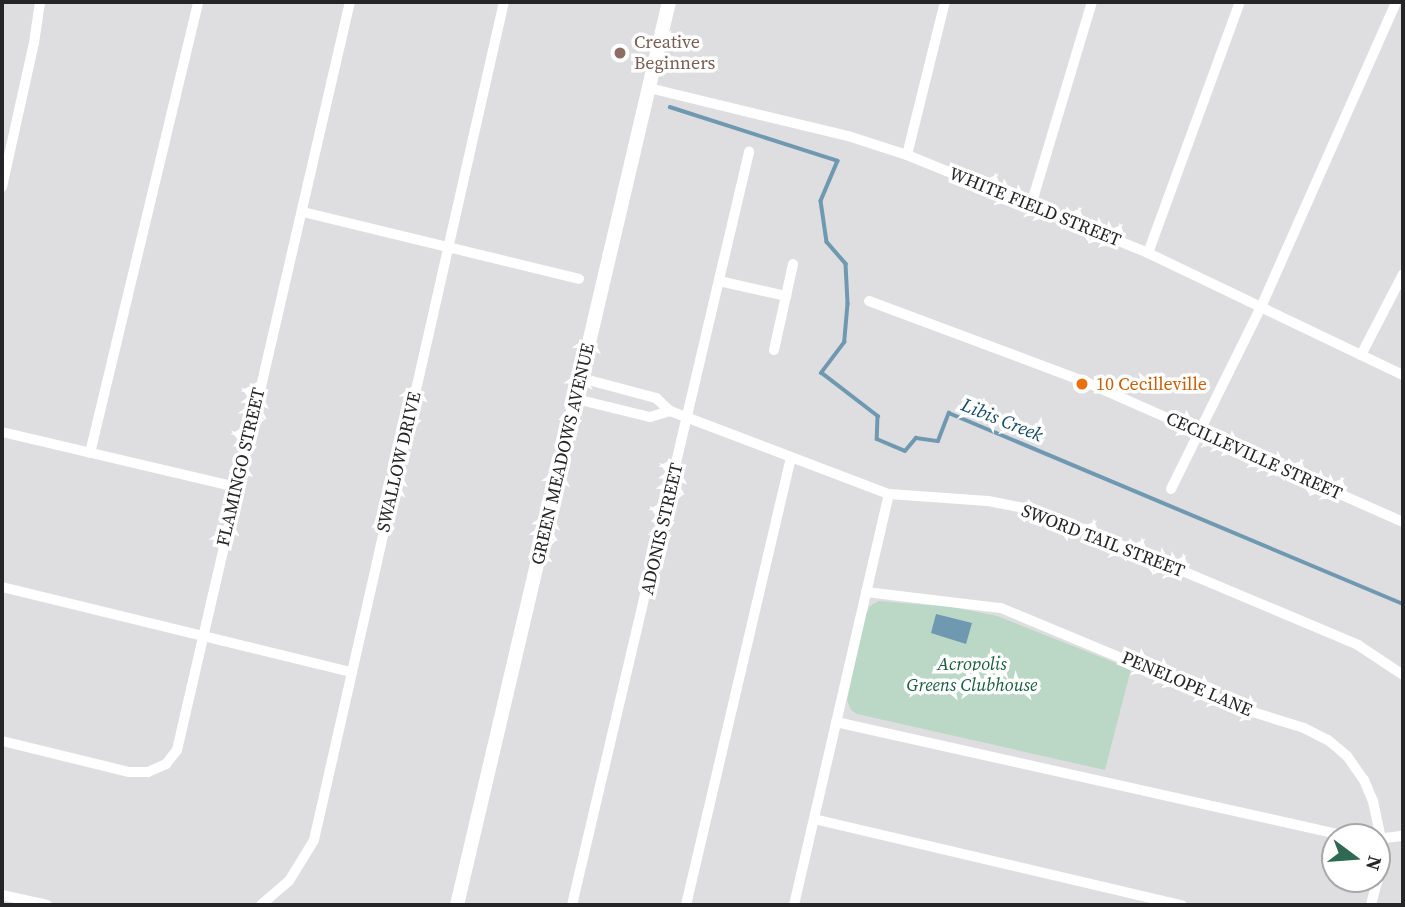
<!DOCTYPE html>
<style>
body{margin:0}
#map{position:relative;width:1405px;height:907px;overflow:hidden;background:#dedee1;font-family:"Source Serif 4",serif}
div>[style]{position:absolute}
.green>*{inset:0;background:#bbd8c6}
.water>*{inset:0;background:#6e99b1}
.stream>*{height:3.5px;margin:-1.75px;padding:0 1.75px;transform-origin:1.75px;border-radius:1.75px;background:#6e99b1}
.minor>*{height:10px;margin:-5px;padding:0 5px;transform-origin:5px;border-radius:5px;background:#fff}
.tertiary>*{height:14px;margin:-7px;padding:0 7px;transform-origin:7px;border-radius:7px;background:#fff}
.dots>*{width:19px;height:19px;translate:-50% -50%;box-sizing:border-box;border:4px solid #fff;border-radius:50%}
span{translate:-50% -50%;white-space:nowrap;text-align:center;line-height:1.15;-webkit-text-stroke:7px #fff;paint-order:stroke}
.education-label{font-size:18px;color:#785e54}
.left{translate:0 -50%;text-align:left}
.street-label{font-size:18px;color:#252527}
.food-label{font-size:18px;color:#c56008}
.park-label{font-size:18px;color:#175e3c;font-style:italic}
.water-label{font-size:19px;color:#124a64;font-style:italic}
.frame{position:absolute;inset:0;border:4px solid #252527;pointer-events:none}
.north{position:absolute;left:1321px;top:823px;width:70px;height:70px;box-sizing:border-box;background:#fff;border:2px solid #a8a8a9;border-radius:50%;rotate:106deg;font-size:19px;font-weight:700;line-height:28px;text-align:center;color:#252527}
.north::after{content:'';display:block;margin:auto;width:24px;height:32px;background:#2f6953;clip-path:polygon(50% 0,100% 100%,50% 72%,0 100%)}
</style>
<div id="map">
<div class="green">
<i style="clip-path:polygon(879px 601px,952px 607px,997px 616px,1131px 669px,1105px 770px,857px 714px,851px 710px,847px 700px,866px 614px,870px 606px)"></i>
</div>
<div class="water">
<i style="clip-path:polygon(936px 614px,972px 623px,966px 644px,931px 633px)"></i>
</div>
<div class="stream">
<i style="left:670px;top:107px;width:176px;rotate:17.8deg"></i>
<i style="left:838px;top:161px;width:43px;rotate:113deg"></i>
<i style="left:821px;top:201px;width:41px;rotate:81.7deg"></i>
<i style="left:827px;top:242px;width:29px;rotate:49deg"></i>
<i style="left:846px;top:264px;width:40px;rotate:87.1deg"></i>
<i style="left:848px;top:304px;width:38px;rotate:95deg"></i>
<i style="left:845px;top:342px;width:39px;rotate:127deg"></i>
<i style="left:822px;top:373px;width:71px;rotate:37.5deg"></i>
<i style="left:878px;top:416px;width:23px;rotate:92deg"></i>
<i style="left:877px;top:439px;width:30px;rotate:23deg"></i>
<i style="left:905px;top:451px;width:17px;rotate:-50deg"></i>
<i style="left:916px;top:438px;width:22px;rotate:8deg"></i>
<i style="left:938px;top:441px;width:30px;rotate:-69deg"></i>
<i style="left:949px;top:413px;width:493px;rotate:22.8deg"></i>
</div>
<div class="minor">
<i style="left:649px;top:88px;width:205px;rotate:13.6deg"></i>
<i style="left:848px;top:136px;width:62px;rotate:17.9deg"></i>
<i style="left:907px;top:155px;width:260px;rotate:22.1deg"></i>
<i style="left:1148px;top:253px;width:283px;rotate:25.6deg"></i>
<i style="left:907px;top:155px;width:158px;rotate:-76.1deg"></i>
<i style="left:2px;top:187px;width:148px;rotate:-77.5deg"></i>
<i style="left:34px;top:43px;width:41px;rotate:-81.7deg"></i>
<i style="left:1031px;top:205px;width:212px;rotate:-73.3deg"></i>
<i style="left:303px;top:212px;width:284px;rotate:13.6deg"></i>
<i style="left:1148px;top:253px;width:267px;rotate:-69.9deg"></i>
<i style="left:719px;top:281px;width:69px;rotate:12.6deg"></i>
<i style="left:869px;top:301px;width:234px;rotate:20.5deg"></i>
<i style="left:1088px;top:383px;width:344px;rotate:23.8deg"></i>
<i style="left:774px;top:350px;width:88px;rotate:-77.5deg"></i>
<i style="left:1361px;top:355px;width:91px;rotate:-62.6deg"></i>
<i style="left:581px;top:378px;width:78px;rotate:14.9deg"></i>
<i style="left:656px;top:398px;width:19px;rotate:43deg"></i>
<i style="left:670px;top:411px;width:234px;rotate:20.8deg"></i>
<i style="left:889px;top:494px;width:99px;rotate:4deg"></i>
<i style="left:988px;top:501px;width:38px;rotate:11deg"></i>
<i style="left:1025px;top:508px;width:43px;rotate:18.9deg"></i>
<i style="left:1066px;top:522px;width:317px;rotate:22.8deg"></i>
<i style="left:1358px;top:645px;width:54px;rotate:33.7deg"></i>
<i style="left:576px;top:399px;width:76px;rotate:13.7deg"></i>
<i style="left:650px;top:417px;width:21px;rotate:-17deg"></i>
<i style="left:2px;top:432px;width:240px;rotate:13.2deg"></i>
<i style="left:90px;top:453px;width:464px;rotate:-76.5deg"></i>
<i style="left:1171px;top:489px;width:203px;rotate:-63.7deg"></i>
<i style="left:1261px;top:307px;width:334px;rotate:-66.1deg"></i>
<i style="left:2px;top:587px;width:360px;rotate:13.7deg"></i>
<i style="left:866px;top:592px;width:136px;rotate:6.8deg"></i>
<i style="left:1001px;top:608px;width:265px;rotate:22.6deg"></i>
<i style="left:1246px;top:710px;width:61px;rotate:17.2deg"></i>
<i style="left:1304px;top:728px;width:27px;rotate:27deg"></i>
<i style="left:1328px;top:740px;width:25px;rotate:40deg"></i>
<i style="left:1347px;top:756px;width:29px;rotate:55deg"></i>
<i style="left:1364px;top:780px;width:23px;rotate:67deg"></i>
<i style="left:1373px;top:801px;width:38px;rotate:78deg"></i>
<i style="left:1381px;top:838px;width:29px;rotate:90deg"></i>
<i style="left:1381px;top:867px;width:39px;rotate:105deg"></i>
<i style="left:836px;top:722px;width:528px;rotate:12.59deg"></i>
<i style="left:2px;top:741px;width:131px;rotate:13.7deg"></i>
<i style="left:129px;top:772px;width:19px"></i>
<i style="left:148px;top:772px;width:20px;rotate:-24deg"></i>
<i style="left:166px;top:764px;width:18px;rotate:-52deg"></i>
<i style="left:177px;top:750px;width:768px;rotate:-76.98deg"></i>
<i style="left:814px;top:819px;width:378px;rotate:13.2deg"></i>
<i style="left:1377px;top:839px;width:26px;rotate:-7deg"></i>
<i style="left:2px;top:895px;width:46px;rotate:12.5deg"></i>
<i style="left:261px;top:905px;width:37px;rotate:-41deg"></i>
<i style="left:289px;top:881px;width:48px;rotate:-58.6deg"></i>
<i style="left:314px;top:840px;width:859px;rotate:-77.23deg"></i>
<i style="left:572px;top:905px;width:774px;rotate:-76.77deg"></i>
<i style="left:686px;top:905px;width:460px;rotate:-76.8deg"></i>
<i style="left:794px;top:905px;width:422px;rotate:-77deg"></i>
</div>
<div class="tertiary">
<i style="left:457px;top:905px;width:928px;rotate:-76.79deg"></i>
</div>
<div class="dots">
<i style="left:620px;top:53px;background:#8d6e63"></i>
<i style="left:1082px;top:384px;background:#e8710a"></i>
</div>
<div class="education-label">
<span class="left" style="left:634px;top:53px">Creative<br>Beginners</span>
</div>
<div class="street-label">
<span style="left:1035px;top:207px;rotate:22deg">WHITE FIELD STREET</span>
<span style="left:563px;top:454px;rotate:-77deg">GREEN MEADOWS AVENUE</span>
<span style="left:1254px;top:456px;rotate:24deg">CECILLEVILLE STREET</span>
<span style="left:399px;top:462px;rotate:-77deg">SWALLOW DRIVE</span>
<span style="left:241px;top:467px;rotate:-77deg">FLAMINGO STREET</span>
<span style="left:662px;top:529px;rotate:-77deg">ADONIS STREET</span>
<span style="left:1103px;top:541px;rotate:21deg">SWORD TAIL STREET</span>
<span style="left:1187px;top:684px;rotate:23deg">PENELOPE LANE</span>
</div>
<div class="food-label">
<span class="left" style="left:1096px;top:384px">10 Cecilleville</span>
</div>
<div class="park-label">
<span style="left:972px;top:675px">Acropolis<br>Greens Clubhouse</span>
</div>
<div class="water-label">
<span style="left:1002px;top:420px;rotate:22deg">Libis Creek</span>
</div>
<div class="frame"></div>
<div class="north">N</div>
</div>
